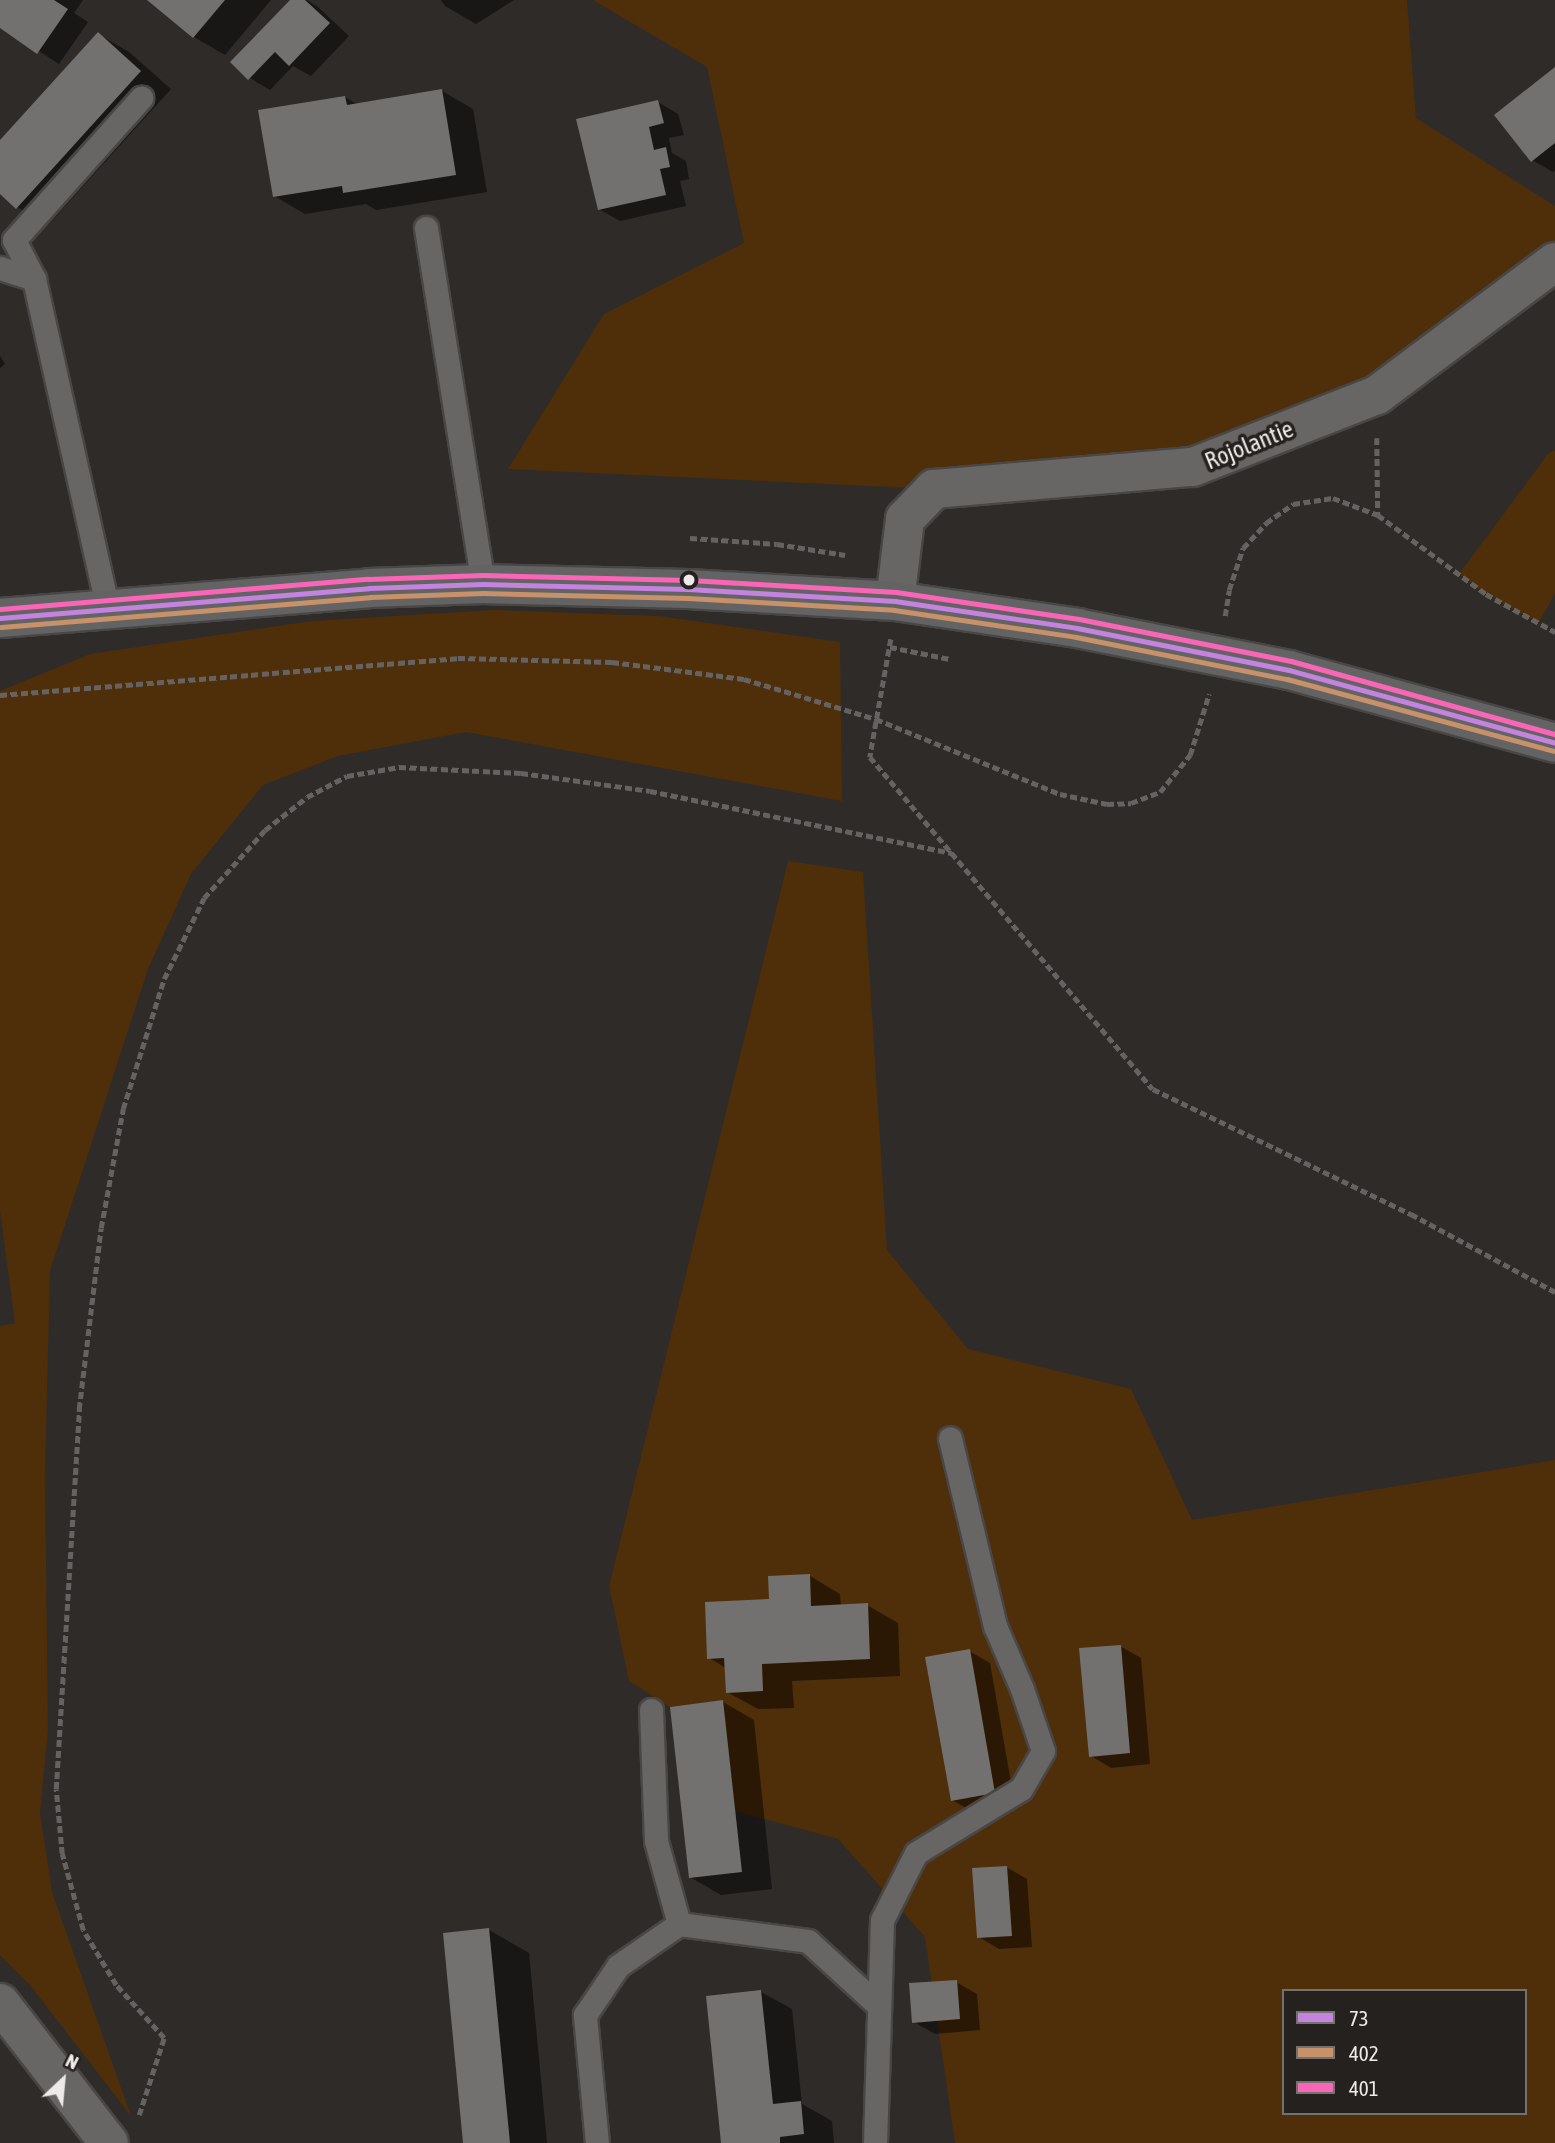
<!DOCTYPE html>
<style>
body{margin:0}
#map{position:relative;width:1555px;height:2143px;overflow:hidden;background:#2e2b29;font-family:"Asap Condensed",sans-serif}
div>[style]{position:absolute}
.green>*{inset:0;background:#4f2e0a}
.shadow>*{inset:0;background:#0007}
.building>*{inset:0;background:#73716f}
.path>*{height:4.5px;margin-top:-2.25px;transform-origin:0;background:repeating-linear-gradient(90deg,#656362 0 7px,transparent 0 10.5px)}
.roads{filter:drop-shadow(2px 0 #494745) drop-shadow(-2px 0 #494745) drop-shadow(0 2px #494745) drop-shadow(0 -2px #494745)}
.lane>*{height:23px;margin:-11.5px;padding:0 11.5px;transform-origin:11.5px;border-radius:11.5px;background:#686664}
.street>*{height:38px;margin:-19px;padding:0 19px;transform-origin:19px;border-radius:19px;background:#686664}
.secondary>*{height:38px;margin:-19px;padding:0 19px;transform-origin:19px;border-radius:19px;background:#636364}
.bus-1>*{height:5px;margin:-2.5px;padding:0 2.5px;transform-origin:2.5px;border-radius:2.5px;background:#c483df}
.bus-2>*{height:5px;margin:-2.5px;padding:0 2.5px;transform-origin:2.5px;border-radius:2.5px;background:#c7916a}
.bus-3>*{height:5px;margin:-2.5px;padding:0 2.5px;transform-origin:2.5px;border-radius:2.5px;background:#fa66b7}
.dots>*{width:19px;height:19px;translate:-50% -50%;box-sizing:border-box;border:4px solid #25211e;border-radius:50%}
span{translate:-50% -50%;white-space:nowrap;text-align:center;line-height:1.15;-webkit-text-stroke:7px #25211e;paint-order:stroke}
.street-label{font-size:24px;color:#edeae8}
.legend{position:absolute;left:1282px;top:1989px;width:245px;height:126px;box-sizing:border-box;background:#25211e;border:2px solid #75716f;margin:0;padding:9px 12px;list-style:none;font-size:21px;color:#edeae8}
.legend li{display:flex;align-items:center;gap:14px;height:35px}
.legend b{width:35px;border:2px solid #75716f}
.north{position:absolute;left:28px;top:2045px;width:70px;height:70px;-webkit-text-stroke:5px #25211e;paint-order:stroke;rotate:26deg;font-size:19px;font-weight:700;line-height:28px;text-align:center;color:#edeae8}
.north::after{content:'';display:block;margin:auto;width:24px;height:32px;background:#edeae8;clip-path:polygon(50% 0,100% 100%,50% 72%,0 100%)}
</style>
<div id="map">
<div class="green">
<i style="clip-path:polygon(593px 0,1407px 0,1416px 118px,1555px 206px,1555px 262px,1377px 395px,1193px 467px,934px 489px,508px 469px,604px 314px,744px 243px,707px 67px)"></i>
<i style="clip-path:polygon(1555px 450px,1555px 593px,1539px 623px,1486px 594px,1459px 574px,1548px 454px)"></i>
<i style="clip-path:polygon(495px 610px,659px 616px,840px 642px,842px 801px,466px 732px,338px 756px,263px 785px,191px 874px,148px 969px,50px 1271px,45px 1475px,48px 1730px,40px 1813px,52px 1892px,131px 2116px,30px 1985px,0 1955px,0 1326px,15px 1323px,0 1211px,0 691px,90px 654px,312px 621px)"></i>
<i style="clip-path:polygon(evenodd,788px 861px,863px 872px,887px 1250px,968px 1349px,1131px 1389px,1192px 1520px,1555px 1460px,1555px 2143px,955px 2143px,925px 1937px,838px 1839px,735px 1811px,723px 1701px,670px 1707px,629px 1681px,609px 1586px,788px 861px,1284px 1991px,1525px 1991px,1525px 2113px,1284px 2113px,1284px 1991px)"></i>
</div>
<div class="shadow">
<i style="clip-path:polygon(0 0,83px 0,74px 13px,88px 22px,59px 64px,0 26px)"></i>
<i style="clip-path:polygon(150px 0,271px 0,225px 55px,194px 37px)"></i>
<i style="clip-path:polygon(292px 0,307px 0,318px 7px,349px 36px,311px 76px,293px 66px,270px 90px,250px 78px)"></i>
<i style="clip-path:polygon(441px 0,514px 0,476px 24px,445px 6px)"></i>
<i style="clip-path:polygon(98px 34px,129px 52px,171px 89px,48px 225px,17px 207px,0 192px,0 143px)"></i>
<i style="clip-path:polygon(1555px 70px,1555px 170px,1553px 172px,1532px 160px)"></i>
<i style="clip-path:polygon(442px 91px,473px 109px,487px 192px,376px 210px,366px 204px,305px 214px,274px 196px,345px 97px,358px 105px)"></i>
<i style="clip-path:polygon(658px 102px,678px 114px,684px 135px,669px 138px,672px 153px,686px 161px,689px 179px,680px 181px,686px 206px,620px 221px,599px 209px)"></i>
<i style="clip-path:polygon(0 356px,5px 364px,0 368px)"></i>
<i style="clip-path:polygon(810px 1576px,840px 1594px,841px 1606px,867px 1605px,898px 1623px,900px 1676px,792px 1681px,794px 1708px,758px 1709px,727px 1692px,726px 1668px,709px 1658px)"></i>
<i style="clip-path:polygon(1120px 1646px,1141px 1658px,1150px 1764px,1111px 1768px,1091px 1756px)"></i>
<i style="clip-path:polygon(969px 1651px,990px 1663px,1015px 1805px,973px 1812px,952px 1800px)"></i>
<i style="clip-path:polygon(723px 1702px,754px 1720px,772px 1889px,721px 1895px,690px 1877px)"></i>
<i style="clip-path:polygon(1006px 1867px,1027px 1879px,1032px 1947px,999px 1949px,979px 1937px)"></i>
<i style="clip-path:polygon(489px 1930px,529px 1953px,547px 2143px,465px 2143px)"></i>
<i style="clip-path:polygon(956px 1982px,977px 1994px,980px 2030px,935px 2034px,914px 2022px)"></i>
<i style="clip-path:polygon(761px 1992px,792px 2009px,802px 2104px,832px 2121px,834px 2143px,723px 2143px)"></i>
</div>
<div class="building">
<i style="clip-path:polygon(0 0,54px 0,68px 9px,37px 54px,0 28px)"></i>
<i style="clip-path:polygon(147px 0,225px 0,193px 38px)"></i>
<i style="clip-path:polygon(290px 0,305px 0,330px 23px,289px 66px,275px 52px,248px 80px,230px 62px)"></i>
<i style="clip-path:polygon(98px 32px,141px 71px,16px 209px,0 194px,0 140px)"></i>
<i style="clip-path:polygon(1555px 67px,1555px 143px,1531px 162px,1494px 115px)"></i>
<i style="clip-path:polygon(442px 89px,456px 175px,343px 193px,342px 186px,273px 197px,258px 110px,345px 96px,347px 105px)"></i>
<i style="clip-path:polygon(658px 100px,664px 123px,649px 127px,654px 150px,666px 147px,670px 167px,660px 169px,666px 195px,598px 210px,576px 119px)"></i>
<i style="clip-path:polygon(810px 1574px,811px 1606px,868px 1603px,870px 1659px,762px 1664px,763px 1691px,726px 1693px,724px 1658px,707px 1659px,705px 1602px,769px 1599px,768px 1576px)"></i>
<i style="clip-path:polygon(1121px 1645px,1130px 1753px,1089px 1757px,1079px 1648px)"></i>
<i style="clip-path:polygon(970px 1649px,995px 1793px,951px 1801px,925px 1657px)"></i>
<i style="clip-path:polygon(723px 1700px,742px 1872px,689px 1878px,670px 1707px)"></i>
<i style="clip-path:polygon(1007px 1866px,1012px 1936px,977px 1938px,972px 1868px)"></i>
<i style="clip-path:polygon(489px 1928px,510px 2143px,463px 2143px,443px 1933px)"></i>
<i style="clip-path:polygon(957px 1980px,960px 2019px,912px 2023px,909px 1983px)"></i>
<i style="clip-path:polygon(761px 1990px,773px 2104px,801px 2101px,804px 2134px,780px 2137px,780px 2143px,721px 2143px,706px 1996px)"></i>
</div>
<div class="path">
<i style="left:1377px;top:438px;width:77px;rotate:89.3deg"></i>
<i style="left:690px;top:538px;width:87px;rotate:3.9deg"></i>
<i style="left:777px;top:544px;width:69px;rotate:9.2deg"></i>
<i style="left:1225px;top:616px;width:26px;rotate:-81deg"></i>
<i style="left:1229px;top:590px;width:44px;rotate:-71.6deg"></i>
<i style="left:1243px;top:548px;width:34px;rotate:-47deg"></i>
<i style="left:1266px;top:523px;width:33px;rotate:-35deg"></i>
<i style="left:1293px;top:504px;width:40px;rotate:-8.5deg"></i>
<i style="left:1333px;top:498px;width:48px;rotate:20.7deg"></i>
<i style="left:1378px;top:515px;width:134px;rotate:36.2deg"></i>
<i style="left:1486px;top:594px;width:79px;rotate:28.8deg"></i>
<i style="left:891px;top:639px;width:120px;rotate:100.1deg"></i>
<i style="left:870px;top:757px;width:436px;rotate:49.6deg"></i>
<i style="left:1153px;top:1089px;width:287px;rotate:25.9deg"></i>
<i style="left:1411px;top:1214px;width:164px;rotate:28.4deg"></i>
<i style="left:890px;top:647px;width:61px;rotate:11.3deg"></i>
<i style="left:0;top:695px;width:459px;rotate:-4.6deg"></i>
<i style="left:458px;top:658px;width:154px;rotate:1.5deg"></i>
<i style="left:612px;top:662px;width:133px;rotate:7.3deg"></i>
<i style="left:744px;top:679px;width:138px;rotate:16.9deg"></i>
<i style="left:876px;top:719px;width:199px;rotate:22.2deg"></i>
<i style="left:1060px;top:794px;width:48px;rotate:12deg"></i>
<i style="left:1107px;top:804px;width:24px;rotate:-2deg"></i>
<i style="left:1131px;top:803px;width:31px;rotate:-21deg"></i>
<i style="left:1160px;top:792px;width:48px;rotate:-51deg"></i>
<i style="left:1190px;top:755px;width:64px;rotate:-72.7deg"></i>
<i style="left:139px;top:2115px;width:81px;rotate:-72deg"></i>
<i style="left:164px;top:2038px;width:72px;rotate:-132.2deg"></i>
<i style="left:116px;top:1985px;width:64px;rotate:-121deg"></i>
<i style="left:83px;top:1930px;width:79px;rotate:-105.4deg"></i>
<i style="left:62px;top:1854px;width:65px;rotate:-95.3deg"></i>
<i style="left:56px;top:1789px;width:381px;rotate:-86.5deg"></i>
<i style="left:79px;top:1409px;width:182px;rotate:-83.1deg"></i>
<i style="left:101px;top:1228px;width:121px;rotate:-79.5deg"></i>
<i style="left:123px;top:1109px;width:136px;rotate:-72.5deg"></i>
<i style="left:164px;top:979px;width:90px;rotate:-63.7deg"></i>
<i style="left:204px;top:898px;width:91px;rotate:-48.1deg"></i>
<i style="left:265px;top:830px;width:53px;rotate:-38.2deg"></i>
<i style="left:307px;top:797px;width:45px;rotate:-27.7deg"></i>
<i style="left:347px;top:776px;width:53px;rotate:-9.8deg"></i>
<i style="left:399px;top:767px;width:122px;rotate:2.8deg"></i>
<i style="left:521px;top:773px;width:130px;rotate:7.9deg"></i>
<i style="left:650px;top:791px;width:308px;rotate:11.6deg"></i>
</div>
<div class="roads">
<div class="lane">
<i style="left:426px;top:228px;width:361px;rotate:80.9deg"></i>
<i style="left:0;top:268px;width:36px;rotate:18deg"></i>
<i style="left:34px;top:279px;width:338px;rotate:77.4deg"></i>
<i style="left:34px;top:279px;width:44px;rotate:-117.1deg"></i>
<i style="left:14px;top:240px;width:191px;rotate:-48.2deg"></i>
<i style="left:651px;top:1710px;width:131px;rotate:87.8deg"></i>
<i style="left:656px;top:1841px;width:86px;rotate:74.5deg"></i>
<i style="left:679px;top:1924px;width:130px;rotate:7.5deg"></i>
<i style="left:808px;top:1941px;width:96px;rotate:42.5deg"></i>
<i style="left:597px;top:2143px;width:129px;rotate:-95.4deg"></i>
<i style="left:585px;top:2015px;width:59px;rotate:-56deg"></i>
<i style="left:618px;top:1966px;width:74px;rotate:-34.5deg"></i>
<i style="left:875px;top:2143px;width:223px;rotate:-88.2deg"></i>
<i style="left:882px;top:1920px;width:75px;rotate:-63.1deg"></i>
<i style="left:916px;top:1853px;width:123px;rotate:-31.4deg"></i>
<i style="left:1021px;top:1789px;width:44px;rotate:-59.9deg"></i>
<i style="left:1043px;top:1751px;width:65px;rotate:-108.7deg"></i>
<i style="left:1022px;top:1689px;width:69px;rotate:-113.2deg"></i>
<i style="left:995px;top:1626px;width:193px;rotate:-103.5deg"></i>
</div>
<div class="street">
<i style="left:895px;top:601px;width:83px;rotate:-83deg"></i>
<i style="left:905px;top:519px;width:42px;rotate:-46deg"></i>
<i style="left:934px;top:489px;width:260px;rotate:-4.9deg"></i>
<i style="left:1193px;top:467px;width:198px;rotate:-21.4deg"></i>
<i style="left:1377px;top:395px;width:222px;rotate:-36.8deg"></i>
<i style="left:0;top:2003px;width:177px;rotate:52.1deg"></i>
</div>
<div class="secondary">
<i style="left:0;top:618px;width:370px;rotate:-4.6deg"></i>
<i style="left:369px;top:588px;width:114px;rotate:-2deg"></i>
<i style="left:483px;top:584px;width:205px;rotate:1.4deg"></i>
<i style="left:688px;top:589px;width:207px;rotate:3.3deg"></i>
<i style="left:895px;top:601px;width:184px;rotate:8.4deg"></i>
<i style="left:1077px;top:628px;width:216px;rotate:11.2deg"></i>
<i style="left:1289px;top:670px;width:276px;rotate:15.3deg"></i>
</div>
</div>
<div class="bus-1">
<i style="left:0;top:618px;width:370px;rotate:-4.6deg"></i>
<i style="left:369px;top:588px;width:114px;rotate:-2deg"></i>
<i style="left:483px;top:584px;width:205px;rotate:1.4deg"></i>
<i style="left:688px;top:589px;width:207px;rotate:3.3deg"></i>
<i style="left:895px;top:601px;width:184px;rotate:8.4deg"></i>
<i style="left:1077px;top:628px;width:216px;rotate:11.2deg"></i>
<i style="left:1289px;top:670px;width:276px;rotate:15.3deg"></i>
</div>
<div class="bus-2">
<i style="left:1px;top:627px;width:370px;rotate:-4.6deg"></i>
<i style="left:370px;top:597px;width:113px;rotate:-2deg"></i>
<i style="left:483px;top:593px;width:205px;rotate:1.4deg"></i>
<i style="left:688px;top:598px;width:206px;rotate:3.3deg"></i>
<i style="left:894px;top:610px;width:184px;rotate:8.4deg"></i>
<i style="left:1076px;top:637px;width:215px;rotate:11.3deg"></i>
<i style="left:1287px;top:679px;width:276px;rotate:15.1deg"></i>
</div>
<div class="bus-3">
<i style="left:0;top:609px;width:369px;rotate:-4.7deg"></i>
<i style="left:368px;top:579px;width:115px;rotate:-2deg"></i>
<i style="left:483px;top:575px;width:206px;rotate:1.4deg"></i>
<i style="left:689px;top:580px;width:207px;rotate:3.3deg"></i>
<i style="left:896px;top:592px;width:185px;rotate:8.4deg"></i>
<i style="left:1079px;top:619px;width:216px;rotate:11.2deg"></i>
<i style="left:1291px;top:661px;width:274px;rotate:15.5deg"></i>
</div>
<div class="dots">
<i style="left:689px;top:580px;background:#edeae8"></i>
</div>
<div class="street-label">
<span style="left:1249px;top:445px;rotate:-22deg">Rojolantie</span>
</div>
<ul class="legend">
<li><b style="height:9px;background:#c483df"></b>73</li>
<li><b style="height:9px;background:#c7916a"></b>402</li>
<li><b style="height:9px;background:#fa66b7"></b>401</li>
</ul>
<div class="north">N</div>
</div>
